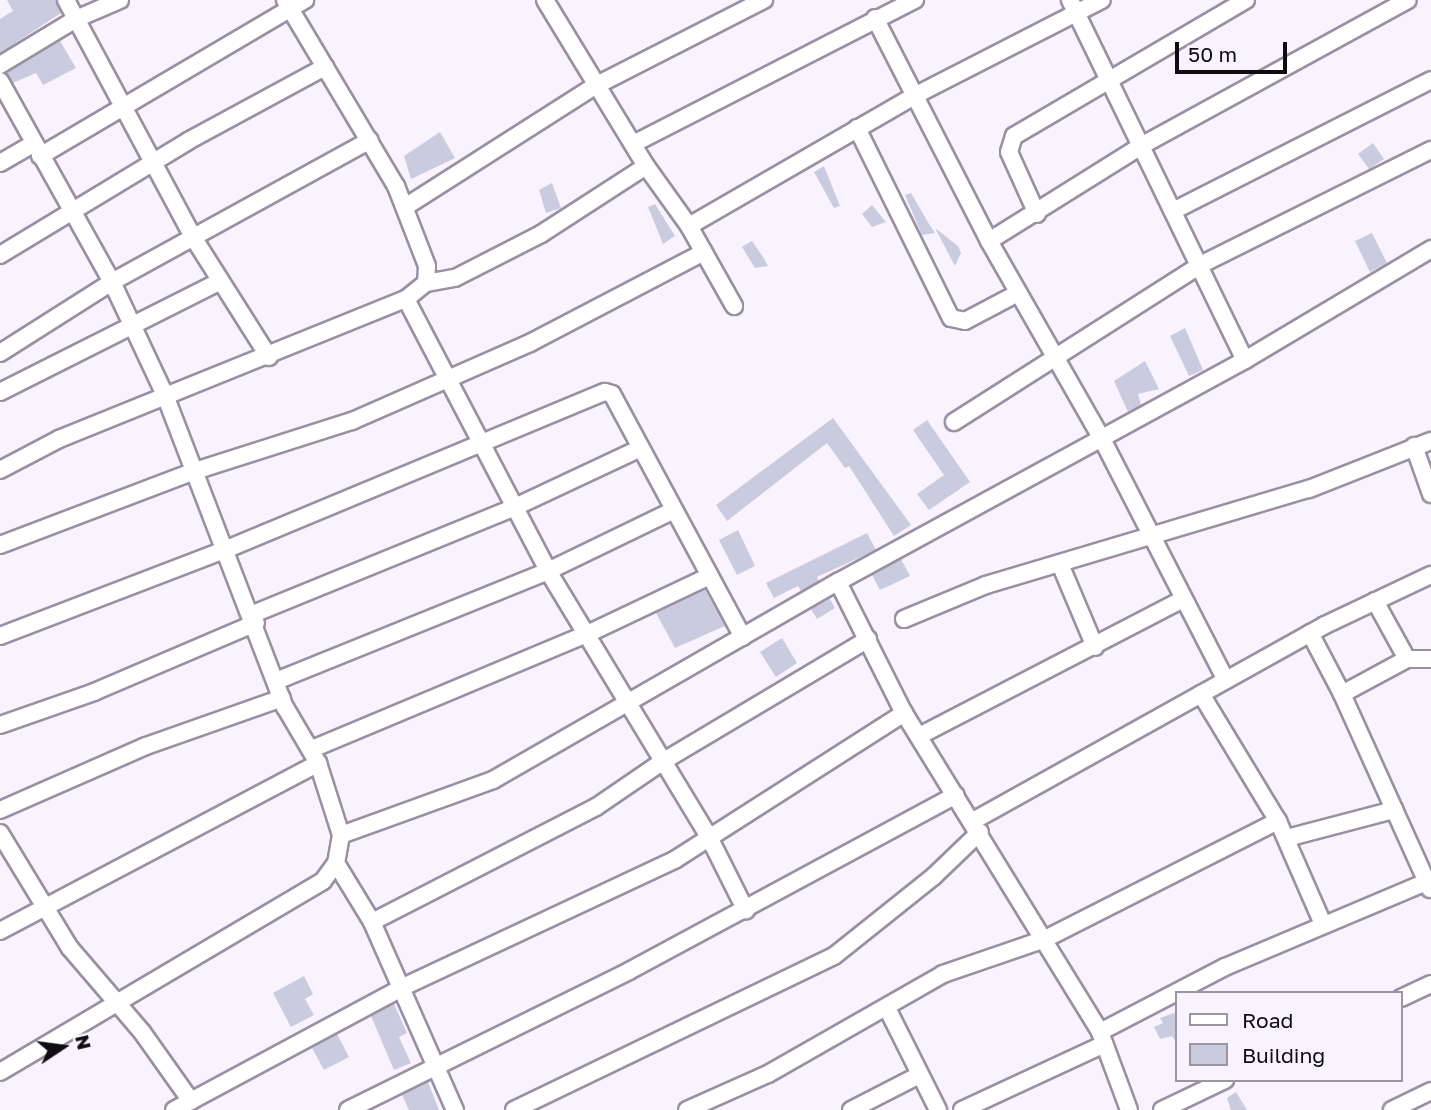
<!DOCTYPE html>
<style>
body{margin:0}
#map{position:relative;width:1431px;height:1110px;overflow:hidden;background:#f9f3ff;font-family:"Golos Text",sans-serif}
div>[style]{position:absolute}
.building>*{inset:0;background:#cacbdf}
.roads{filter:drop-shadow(2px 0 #9990a1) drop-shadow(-2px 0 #9990a1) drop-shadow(0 2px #9990a1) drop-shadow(0 -2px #9990a1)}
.minor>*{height:16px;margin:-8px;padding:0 8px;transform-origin:8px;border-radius:8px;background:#fff}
span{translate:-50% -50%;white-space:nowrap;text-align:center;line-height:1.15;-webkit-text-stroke:7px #f9f3ff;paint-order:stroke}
.legend{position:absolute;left:1175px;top:991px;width:228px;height:91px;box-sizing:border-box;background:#f9f3ff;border:2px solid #9b97a0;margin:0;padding:9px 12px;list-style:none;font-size:21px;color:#0f0c12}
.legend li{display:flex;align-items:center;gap:14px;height:35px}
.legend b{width:35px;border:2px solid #9b97a0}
.north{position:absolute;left:28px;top:1012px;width:70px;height:70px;-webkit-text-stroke:5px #f9f3ff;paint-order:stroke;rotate:77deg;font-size:19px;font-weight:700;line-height:28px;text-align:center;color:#0f0c12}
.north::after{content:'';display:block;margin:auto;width:24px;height:32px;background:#0f0c12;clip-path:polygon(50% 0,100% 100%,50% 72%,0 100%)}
.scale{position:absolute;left:1175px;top:42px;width:112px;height:32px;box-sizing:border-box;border:4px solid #0f0c12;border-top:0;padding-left:9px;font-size:21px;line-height:24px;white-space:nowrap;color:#0f0c12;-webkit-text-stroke:5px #f9f3ff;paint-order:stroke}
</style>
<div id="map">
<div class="building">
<i style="clip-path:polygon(7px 0,56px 0,61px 13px,0 53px,0 19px,13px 11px)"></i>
<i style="clip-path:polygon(60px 41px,76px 68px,43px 85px,36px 73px,13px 83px,7px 73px)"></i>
<i style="clip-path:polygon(440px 132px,455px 158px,411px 179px,404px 156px)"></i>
<i style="clip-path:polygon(1373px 143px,1384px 159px,1369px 169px,1358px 154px)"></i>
<i style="clip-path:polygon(824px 166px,840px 206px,834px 208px,814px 172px)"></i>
<i style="clip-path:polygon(552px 183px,561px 208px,546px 213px,539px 190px)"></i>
<i style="clip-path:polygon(911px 193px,929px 224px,935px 233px,922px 235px,905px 195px)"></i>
<i style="clip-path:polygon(655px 204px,675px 236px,663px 244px,648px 207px)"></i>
<i style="clip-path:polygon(872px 205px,886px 222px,872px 227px,862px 214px)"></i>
<i style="clip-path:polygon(935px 228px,958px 246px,961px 253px,955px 266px)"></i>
<i style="clip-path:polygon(1372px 233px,1387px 263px,1370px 272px,1355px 241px)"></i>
<i style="clip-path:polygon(752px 241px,763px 257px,768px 266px,755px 268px,742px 247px)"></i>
<i style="clip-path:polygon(1185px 328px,1203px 370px,1189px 376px,1170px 336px)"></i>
<i style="clip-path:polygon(1145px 361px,1159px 389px,1138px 394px,1141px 405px,1128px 412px,1114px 381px)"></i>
<i style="clip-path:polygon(833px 418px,911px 525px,894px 536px,849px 466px,845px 468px,827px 443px,727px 521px,716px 505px)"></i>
<i style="clip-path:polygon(927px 420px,970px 482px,929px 510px,917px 494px,944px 475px,913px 430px)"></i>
<i style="clip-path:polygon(738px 530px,755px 566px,737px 575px,719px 540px)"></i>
<i style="clip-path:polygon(867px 533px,876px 550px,817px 577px,819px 581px,801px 591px,798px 586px,774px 598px,766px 583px)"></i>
<i style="clip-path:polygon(901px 559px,910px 576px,880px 590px,872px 575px)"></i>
<i style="clip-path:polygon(705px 590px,725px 626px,675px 648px,656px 613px)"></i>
<i style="clip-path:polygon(830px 599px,835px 608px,817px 619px,811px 609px)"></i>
<i style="clip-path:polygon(782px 638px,797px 663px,776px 677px,760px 652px)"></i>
<i style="clip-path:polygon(304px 976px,313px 994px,305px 999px,314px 1015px,291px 1027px,273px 993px)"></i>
<i style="clip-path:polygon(394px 1004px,407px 1033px,399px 1037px,411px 1063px,394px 1070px,371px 1016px)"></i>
<i style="clip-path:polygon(1177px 1012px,1177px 1043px,1172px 1036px,1160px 1039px,1154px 1027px,1163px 1023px,1160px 1018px)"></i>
<i style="clip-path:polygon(337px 1034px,349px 1057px,324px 1070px,312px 1048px)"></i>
<i style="clip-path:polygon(428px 1082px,439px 1110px,409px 1110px,402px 1095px)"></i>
<i style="clip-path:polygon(1236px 1092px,1247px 1110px,1231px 1110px,1227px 1098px)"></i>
</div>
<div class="roads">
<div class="minor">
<i style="left:66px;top:0;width:269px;rotate:61.8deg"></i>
<i style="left:193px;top:237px;width:142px;rotate:57.7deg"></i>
<i style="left:285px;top:0;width:217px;rotate:59.2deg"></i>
<i style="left:396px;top:186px;width:86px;rotate:68.8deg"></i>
<i style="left:427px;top:266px;width:17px;rotate:93deg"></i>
<i style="left:545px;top:0;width:194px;rotate:58.7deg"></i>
<i style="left:646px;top:166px;width:74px;rotate:54.4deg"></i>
<i style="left:689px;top:226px;width:92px;rotate:60.6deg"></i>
<i style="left:1070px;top:0;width:400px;rotate:64.1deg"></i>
<i style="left:875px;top:18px;width:250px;rotate:62.9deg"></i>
<i style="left:989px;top:241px;width:228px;rotate:60.3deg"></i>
<i style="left:1102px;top:439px;width:271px;rotate:62.8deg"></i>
<i style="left:0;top:65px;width:89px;rotate:-31.2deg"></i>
<i style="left:76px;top:19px;width:48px;rotate:-23.4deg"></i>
<i style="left:0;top:81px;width:230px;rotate:60.9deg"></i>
<i style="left:112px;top:282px;width:125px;rotate:64.9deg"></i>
<i style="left:165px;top:395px;width:334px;rotate:69deg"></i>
<i style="left:285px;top:707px;width:65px;rotate:59.5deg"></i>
<i style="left:318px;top:763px;width:76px;rotate:72.3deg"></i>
<i style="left:341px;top:835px;width:28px;rotate:100deg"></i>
<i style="left:336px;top:863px;width:22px;rotate:126deg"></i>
<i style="left:323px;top:881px;width:375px;rotate:149.4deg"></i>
<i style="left:857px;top:128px;width:212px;rotate:63.7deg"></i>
<i style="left:951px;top:318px;width:14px;rotate:12deg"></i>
<i style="left:965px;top:321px;width:60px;rotate:-27.8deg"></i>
<i style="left:633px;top:144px;width:317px;rotate:-27.1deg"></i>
<i style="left:40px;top:156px;width:308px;rotate:-30.5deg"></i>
<i style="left:0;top:163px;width:39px;rotate:-30deg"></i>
<i style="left:405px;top:207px;width:225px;rotate:-32.5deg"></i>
<i style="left:595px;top:86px;width:190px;rotate:-27deg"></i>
<i style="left:1173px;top:211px;width:289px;rotate:-26.9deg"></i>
<i style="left:1037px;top:214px;width:68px;rotate:-114.3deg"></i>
<i style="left:1009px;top:152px;width:17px;rotate:-73deg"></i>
<i style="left:1014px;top:136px;width:269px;rotate:-30.4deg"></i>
<i style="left:689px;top:226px;width:260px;rotate:-30deg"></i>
<i style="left:914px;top:96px;width:211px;rotate:-27.1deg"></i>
<i style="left:989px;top:241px;width:179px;rotate:-32deg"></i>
<i style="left:1141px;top:146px;width:304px;rotate:-28.7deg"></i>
<i style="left:0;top:255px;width:220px;rotate:-31.2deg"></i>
<i style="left:188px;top:141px;width:156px;rotate:-28.4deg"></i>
<i style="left:406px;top:299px;width:307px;rotate:62.4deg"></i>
<i style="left:548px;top:571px;width:313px;rotate:58.8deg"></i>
<i style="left:710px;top:839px;width:80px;rotate:63.4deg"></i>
<i style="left:0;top:353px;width:133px;rotate:-32.4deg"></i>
<i style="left:112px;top:282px;width:294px;rotate:-28.8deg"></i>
<i style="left:0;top:392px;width:247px;rotate:-26.7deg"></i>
<i style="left:954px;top:422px;width:292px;rotate:-32.5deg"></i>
<i style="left:1200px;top:265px;width:258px;rotate:-26.5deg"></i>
<i style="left:1414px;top:446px;width:51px;rotate:70.5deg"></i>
<i style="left:0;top:470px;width:67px;rotate:-27.7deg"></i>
<i style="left:59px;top:439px;width:374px;rotate:-22deg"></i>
<i style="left:406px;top:299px;width:26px;rotate:-39deg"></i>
<i style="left:426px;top:283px;width:29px;rotate:-10deg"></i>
<i style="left:455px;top:278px;width:97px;rotate:-27.1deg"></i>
<i style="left:541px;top:234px;width:125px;rotate:-32.9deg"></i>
<i style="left:0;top:545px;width:209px;rotate:-20.8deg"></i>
<i style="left:195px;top:471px;width:165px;rotate:-17.7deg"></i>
<i style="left:352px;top:421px;width:194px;rotate:-23.7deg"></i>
<i style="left:530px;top:343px;width:196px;rotate:-27.6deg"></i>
<i style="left:1060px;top:564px;width:90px;rotate:67.1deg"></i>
<i style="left:838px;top:582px;width:147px;rotate:63.3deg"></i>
<i style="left:904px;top:713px;width:374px;rotate:58.4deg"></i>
<i style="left:1100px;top:1032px;width:83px;rotate:69.6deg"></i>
<i style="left:1375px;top:601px;width:66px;rotate:61.1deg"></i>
<i style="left:1407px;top:659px;width:24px"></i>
<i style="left:253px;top:614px;width:283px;rotate:-22.2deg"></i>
<i style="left:515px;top:507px;width:139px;rotate:-25.1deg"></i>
<i style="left:904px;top:619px;width:89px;rotate:-22.5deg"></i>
<i style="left:986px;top:585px;width:337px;rotate:-16.6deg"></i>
<i style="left:1309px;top:489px;width:131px;rotate:-21.5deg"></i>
<i style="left:1310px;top:633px;width:69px;rotate:62.3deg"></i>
<i style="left:1342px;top:694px;width:74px;rotate:-28.3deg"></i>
<i style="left:0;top:636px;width:243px;rotate:-21deg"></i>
<i style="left:227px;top:549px;width:409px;rotate:-22.6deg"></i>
<i style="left:605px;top:392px;width:7px;rotate:16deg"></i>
<i style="left:612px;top:394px;width:276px;rotate:61.7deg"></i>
<i style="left:276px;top:681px;width:293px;rotate:-22deg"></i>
<i style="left:548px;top:571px;width:140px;rotate:-25.8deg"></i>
<i style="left:1201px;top:694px;width:149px;rotate:58.8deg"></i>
<i style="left:1278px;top:821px;width:112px;rotate:66.4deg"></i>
<i style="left:1342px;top:694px;width:214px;rotate:65.7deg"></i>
<i style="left:0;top:725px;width:100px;rotate:-19.3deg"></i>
<i style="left:94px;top:692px;width:176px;rotate:-23.1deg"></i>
<i style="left:919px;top:736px;width:295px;rotate:-27.4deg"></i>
<i style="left:312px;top:749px;width:296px;rotate:-22.7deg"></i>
<i style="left:585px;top:635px;width:138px;rotate:-25.3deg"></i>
<i style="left:0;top:810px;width:159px;rotate:-23.7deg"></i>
<i style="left:146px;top:746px;width:144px;rotate:-19.4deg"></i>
<i style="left:973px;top:821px;width:403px;rotate:-29.1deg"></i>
<i style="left:1325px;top:625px;width:117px;rotate:-25.3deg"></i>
<i style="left:0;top:833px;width:135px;rotate:58.7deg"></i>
<i style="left:70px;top:948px;width:111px;rotate:49.4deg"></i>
<i style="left:142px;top:1032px;width:85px;rotate:54.6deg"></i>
<i style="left:341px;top:835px;width:162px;rotate:-19.9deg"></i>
<i style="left:493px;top:780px;width:398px;rotate:-29.9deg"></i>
<i style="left:838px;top:582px;width:464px;rotate:-28.6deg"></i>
<i style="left:1245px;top:360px;width:217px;rotate:-30.8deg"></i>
<i style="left:1287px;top:838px;width:111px;rotate:-14.7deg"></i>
<i style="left:336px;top:863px;width:69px;rotate:58.6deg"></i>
<i style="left:372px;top:922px;width:206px;rotate:66.2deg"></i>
<i style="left:372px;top:922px;width:252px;rotate:-27.2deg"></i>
<i style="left:596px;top:807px;width:80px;rotate:-34.3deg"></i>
<i style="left:662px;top:762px;width:240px;rotate:-30.8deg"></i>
<i style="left:0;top:931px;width:360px;rotate:-27.8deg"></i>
<i style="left:1401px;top:998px;width:33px;rotate:-25deg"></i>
<i style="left:887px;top:1008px;width:114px;rotate:63.4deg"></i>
<i style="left:1100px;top:1032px;width:141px;rotate:-27.5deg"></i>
<i style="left:1225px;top:967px;width:224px;rotate:-22.9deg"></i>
<i style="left:174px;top:1110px;width:260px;rotate:-28.2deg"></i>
<i style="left:403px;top:987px;width:302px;rotate:-25.1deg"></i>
<i style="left:676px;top:859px;width:271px;rotate:-32.6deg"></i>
<i style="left:348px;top:1110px;width:313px;rotate:-26.3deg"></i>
<i style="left:629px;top:971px;width:371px;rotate:-28.3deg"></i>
<i style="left:514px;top:1110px;width:355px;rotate:-25.7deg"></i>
<i style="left:834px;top:956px;width:127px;rotate:-38.6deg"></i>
<i style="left:933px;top:877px;width:65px;rotate:-43.8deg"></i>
<i style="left:687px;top:1110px;width:89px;rotate:-24deg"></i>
<i style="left:768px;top:1074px;width:202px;rotate:-29.7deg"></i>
<i style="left:943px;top:974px;width:108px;rotate:-18.9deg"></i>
<i style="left:1045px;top:939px;width:261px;rotate:-26.9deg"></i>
<i style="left:851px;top:1110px;width:76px;rotate:-27.2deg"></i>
<i style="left:962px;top:1110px;width:157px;rotate:-24.9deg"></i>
<i style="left:1162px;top:1110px;width:70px;rotate:-25.5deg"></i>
<i style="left:1392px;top:1110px;width:43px;rotate:-26deg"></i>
</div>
</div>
<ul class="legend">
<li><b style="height:9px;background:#fff"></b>Road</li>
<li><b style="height:19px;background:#cacbdf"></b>Building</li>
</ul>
<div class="north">N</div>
<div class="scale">50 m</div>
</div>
